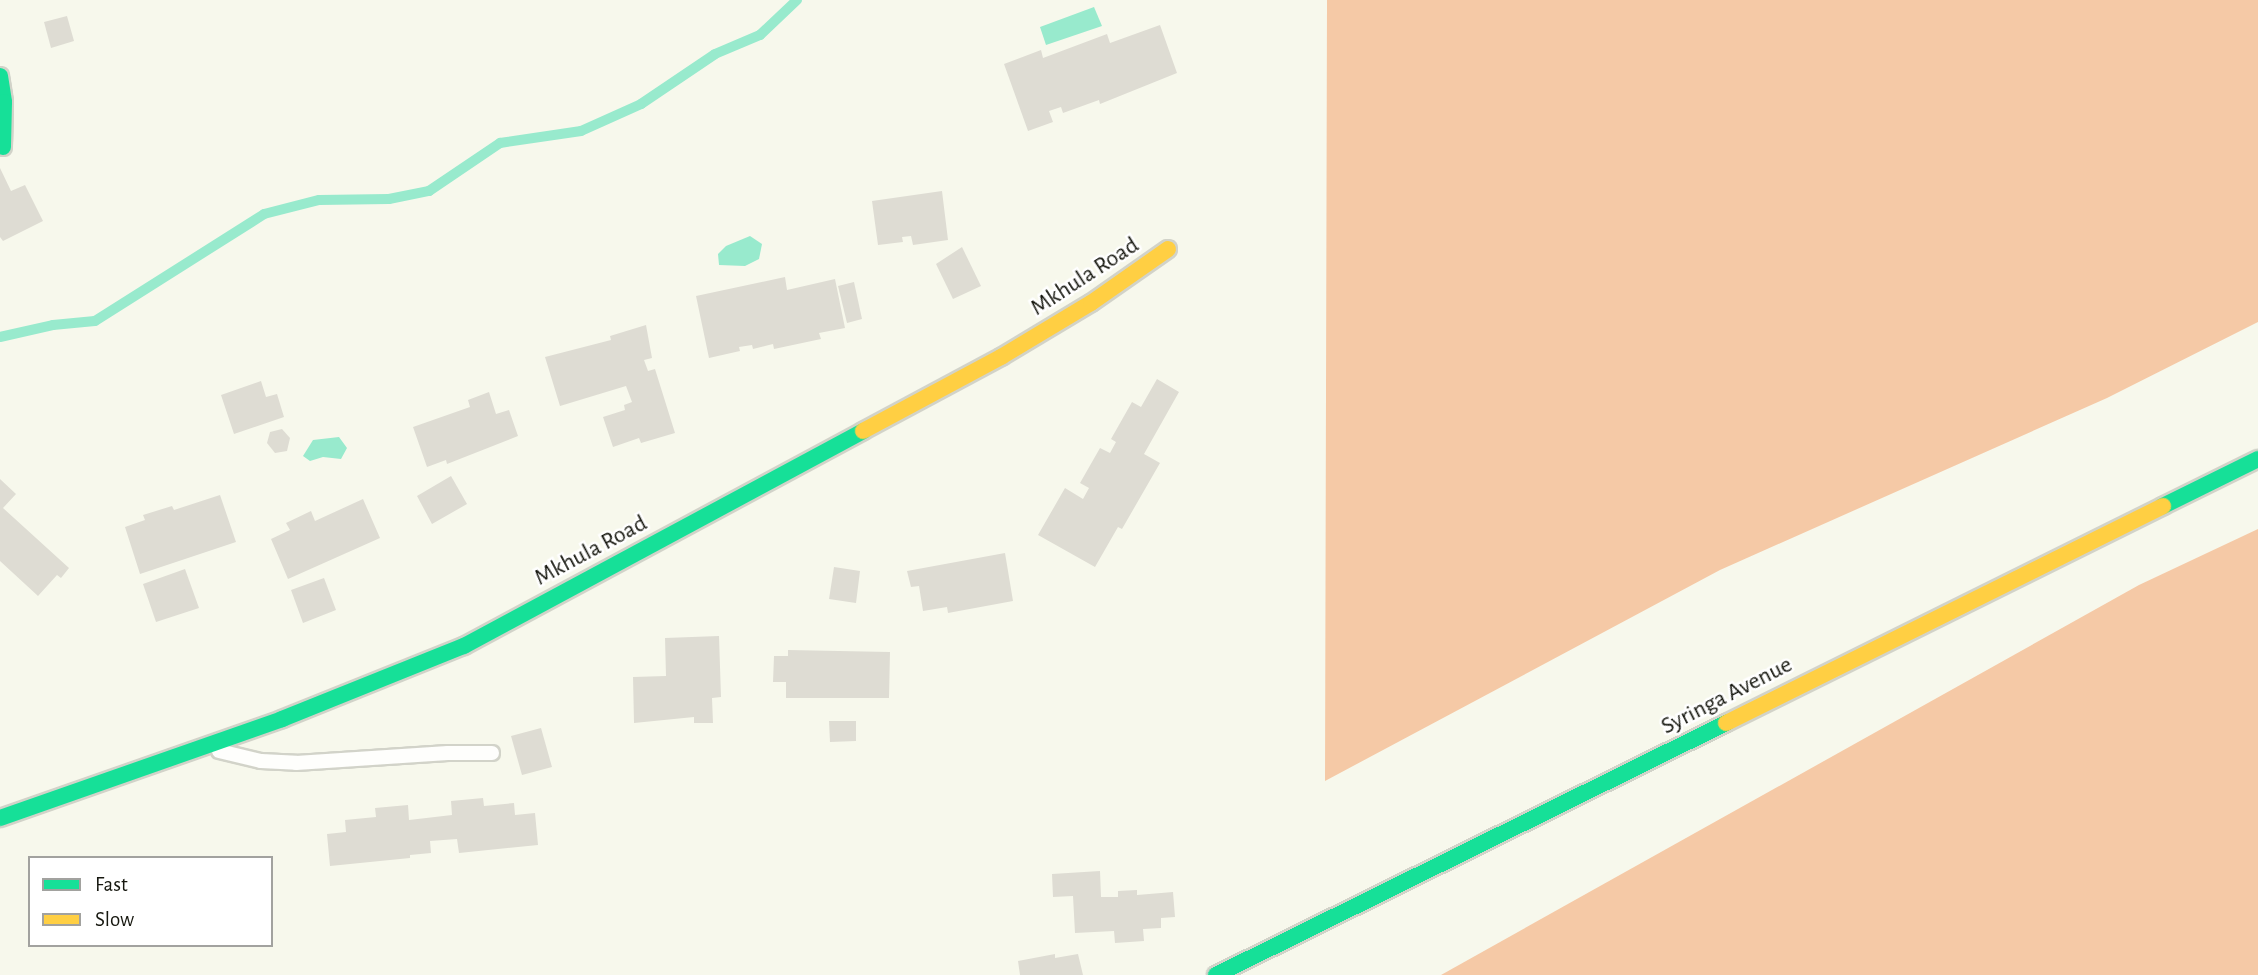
<!DOCTYPE html>
<style>
body{margin:0}
#map{position:relative;width:2258px;height:975px;overflow:hidden;background:#f7f8ec;font-family:"Alegreya Sans",sans-serif}
div>[style]{position:absolute}
.forest>*{inset:0;background:#f5c9a6}
.water>*{inset:0;background:#98eacd}
.stream>*{height:10px;margin:-5px;padding:0 5px;transform-origin:5px;border-radius:5px;background:#98eacd}
.building>*{inset:0;background:#dedcd3}
.roads{filter:drop-shadow(2px 0 #d2d3c9) drop-shadow(-2px 0 #d2d3c9) drop-shadow(0 2px #d2d3c9) drop-shadow(0 -2px #d2d3c9)}
.lane>*{height:14px;margin:-7px;padding:0 7px;transform-origin:7px;border-radius:7px;background:#fefefc}
.fast>*{height:16px;margin:-8px;padding:0 8px;transform-origin:8px;border-radius:8px;background:#16e098}
.slow>*{height:16px;margin:-8px;padding:0 8px;transform-origin:8px;border-radius:8px;background:#ffcf43}
span{translate:-50% -50%;white-space:nowrap;text-align:center;line-height:1.15;-webkit-text-stroke:5px #fff;paint-order:stroke}
.street-label{font-size:24px;color:#16170f}
.legend{position:absolute;left:28px;top:856px;width:245px;height:91px;box-sizing:border-box;background:#fff;border:2px solid #a2a29f;margin:0;padding:9px 12px;list-style:none;font-size:21px;color:#16170f}
.legend li{display:flex;align-items:center;gap:14px;height:35px}
.legend b{width:35px;border:2px solid #a2a29f}
</style>
<div id="map">
<div class="forest">
<i style="clip-path:polygon(1327px 0,2258px 0,2258px 322px,2107px 398px,1720px 570px,1325px 781px)"></i>
<i style="clip-path:polygon(2258px 529px,2258px 975px,1441px 975px,2139px 585px)"></i>
</div>
<div class="water">
<i style="clip-path:polygon(1094px 7px,1102px 26px,1046px 45px,1040px 27px)"></i>
<i style="clip-path:polygon(750px 236px,762px 244px,759px 259px,745px 266px,719px 265px,718px 254px,726px 246px)"></i>
<i style="clip-path:polygon(339px 437px,347px 448px,341px 459px,323px 457px,310px 461px,303px 456px,313px 440px)"></i>
</div>
<div class="stream">
<i style="left:0;top:337px;width:54px;rotate:-12.8deg"></i>
<i style="left:53px;top:325px;width:42px;rotate:-5.4deg"></i>
<i style="left:95px;top:321px;width:200px;rotate:-32.3deg"></i>
<i style="left:264px;top:214px;width:57px;rotate:-14.3deg"></i>
<i style="left:319px;top:200px;width:70px;rotate:-0.8deg"></i>
<i style="left:389px;top:199px;width:41px;rotate:-11.3deg"></i>
<i style="left:429px;top:191px;width:86px;rotate:-34.1deg"></i>
<i style="left:500px;top:143px;width:82px;rotate:-8.4deg"></i>
<i style="left:581px;top:131px;width:66px;rotate:-24.2deg"></i>
<i style="left:641px;top:104px;width:89px;rotate:-34deg"></i>
<i style="left:715px;top:54px;width:49px;rotate:-22.9deg"></i>
<i style="left:760px;top:35px;width:51px;rotate:-43.4deg"></i>
</div>
<div class="building">
<i style="clip-path:polygon(67px 16px,74px 41px,51px 48px,44px 22px)"></i>
<i style="clip-path:polygon(1160px 25px,1177px 73px,1100px 104px,1099px 100px,1063px 113px,1061px 107px,1049px 111px,1053px 122px,1028px 131px,1004px 64px,1041px 50px,1043px 58px,1107px 34px,1110px 43px)"></i>
<i style="clip-path:polygon(0 168px,11px 191px,25px 185px,43px 221px,3px 241px,0 237px)"></i>
<i style="clip-path:polygon(942px 191px,948px 240px,913px 245px,911px 236px,902px 237px,903px 242px,878px 245px,872px 201px)"></i>
<i style="clip-path:polygon(962px 247px,981px 286px,953px 299px,936px 264px)"></i>
<i style="clip-path:polygon(785px 277px,787px 290px,835px 279px,845px 328px,819px 333px,821px 339px,774px 349px,773px 344px,753px 349px,752px 345px,739px 347px,740px 351px,709px 358px,696px 296px)"></i>
<i style="clip-path:polygon(854px 282px,862px 319px,847px 323px,838px 286px)"></i>
<i style="clip-path:polygon(646px 325px,652px 358px,644px 360px,648px 371px,655px 369px,675px 433px,641px 443px,639px 438px,613px 447px,603px 417px,625px 410px,624px 405px,632px 402px,626px 386px,560px 406px,545px 357px,611px 340px,610px 336px)"></i>
<i style="clip-path:polygon(1157px 379px,1179px 392px,1144px 454px,1160px 463px,1122px 529px,1118px 527px,1095px 567px,1038px 535px,1065px 488px,1083px 499px,1089px 488px,1080px 483px,1100px 448px,1110px 453px,1116px 442px,1111px 439px,1132px 402px,1141px 407px)"></i>
<i style="clip-path:polygon(261px 381px,266px 397px,277px 394px,284px 417px,234px 434px,221px 395px)"></i>
<i style="clip-path:polygon(489px 392px,496px 414px,509px 410px,518px 436px,447px 464px,446px 460px,427px 467px,413px 427px,470px 407px,468px 400px)"></i>
<i style="clip-path:polygon(282px 429px,290px 438px,287px 451px,275px 453px,267px 443px,270px 432px)"></i>
<i style="clip-path:polygon(451px 476px,467px 504px,432px 524px,417px 496px)"></i>
<i style="clip-path:polygon(0 479px,16px 494px,3px 508px,69px 568px,61px 578px,57px 575px,38px 596px,0 561px)"></i>
<i style="clip-path:polygon(220px 495px,236px 542px,140px 574px,125px 527px,145px 520px,143px 515px,172px 506px,174px 510px)"></i>
<i style="clip-path:polygon(363px 499px,380px 538px,288px 579px,271px 539px,290px 530px,286px 523px,311px 511px,315px 521px)"></i>
<i style="clip-path:polygon(1005px 553px,1013px 601px,948px 613px,947px 607px,923px 611px,919px 586px,911px 587px,907px 571px)"></i>
<i style="clip-path:polygon(834px 567px,860px 571px,856px 603px,829px 599px)"></i>
<i style="clip-path:polygon(185px 569px,199px 608px,156px 622px,143px 584px)"></i>
<i style="clip-path:polygon(324px 578px,336px 610px,303px 623px,291px 590px)"></i>
<i style="clip-path:polygon(719px 636px,721px 697px,712px 698px,713px 723px,694px 723px,694px 717px,634px 723px,633px 677px,666px 676px,665px 638px)"></i>
<i style="clip-path:polygon(788px 650px,890px 652px,889px 698px,786px 698px,786px 682px,773px 682px,774px 656px,788px 656px)"></i>
<i style="clip-path:polygon(829px 721px,856px 721px,856px 741px,830px 742px)"></i>
<i style="clip-path:polygon(541px 728px,552px 767px,522px 775px,511px 736px)"></i>
<i style="clip-path:polygon(483px 798px,484px 806px,514px 803px,515px 815px,535px 813px,538px 845px,459px 853px,457px 839px,430px 841px,431px 853px,410px 855px,410px 858px,330px 866px,327px 834px,346px 832px,345px 820px,376px 817px,375px 808px,408px 805px,409px 820px,452px 815px,451px 801px)"></i>
<i style="clip-path:polygon(1100px 871px,1101px 897px,1118px 897px,1118px 891px,1137px 890px,1137px 895px,1173px 892px,1175px 917px,1161px 918px,1161px 928px,1143px 929px,1144px 941px,1115px 943px,1114px 931px,1075px 933px,1073px 896px,1053px 897px,1052px 874px)"></i>
<i style="clip-path:polygon(1055px 954px,1055px 958px,1078px 954px,1083px 975px,1020px 975px,1018px 961px)"></i>
</div>
<div class="roads">
<div class="lane">
<i style="left:219px;top:751px;width:43px;rotate:13.4deg"></i>
<i style="left:261px;top:761px;width:35px;rotate:3deg"></i>
<i style="left:296px;top:763px;width:152px;rotate:-3.8deg"></i>
<i style="left:448px;top:753px;width:44px"></i>
</div>
<div class="fast">
<i style="left:0;top:76px;width:26px;rotate:81deg"></i>
<i style="left:4px;top:102px;width:45px;rotate:91.3deg"></i>
<i style="left:2163px;top:506px;width:106px;rotate:-26.3deg"></i>
<i style="left:0;top:818px;width:299px;rotate:-19.3deg"></i>
<i style="left:282px;top:719px;width:196px;rotate:-21.9deg"></i>
<i style="left:464px;top:646px;width:453px;rotate:-28.3deg"></i>
<i style="left:1216px;top:975px;width:569px;rotate:-26.29deg"></i>
</div>
<div class="slow">
<i style="left:863px;top:431px;width:157px;rotate:-28.2deg"></i>
<i style="left:1001px;top:357px;width:105px;rotate:-31deg"></i>
<i style="left:1091px;top:303px;width:94px;rotate:-35deg"></i>
<i style="left:1726px;top:723px;width:488px;rotate:-26.4deg"></i>
</div>
</div>
<div class="street-label">
<span style="left:1085px;top:277px;rotate:-33deg">Mkhula Road</span>
<span style="left:591px;top:551px;rotate:-28deg">Mkhula Road</span>
<span style="left:1727px;top:696px;rotate:-27deg">Syringa Avenue</span>
</div>
<ul class="legend">
<li><b style="height:9px;background:#16e098"></b>Fast</li>
<li><b style="height:9px;background:#ffcf43"></b>Slow</li>
</ul>
</div>
